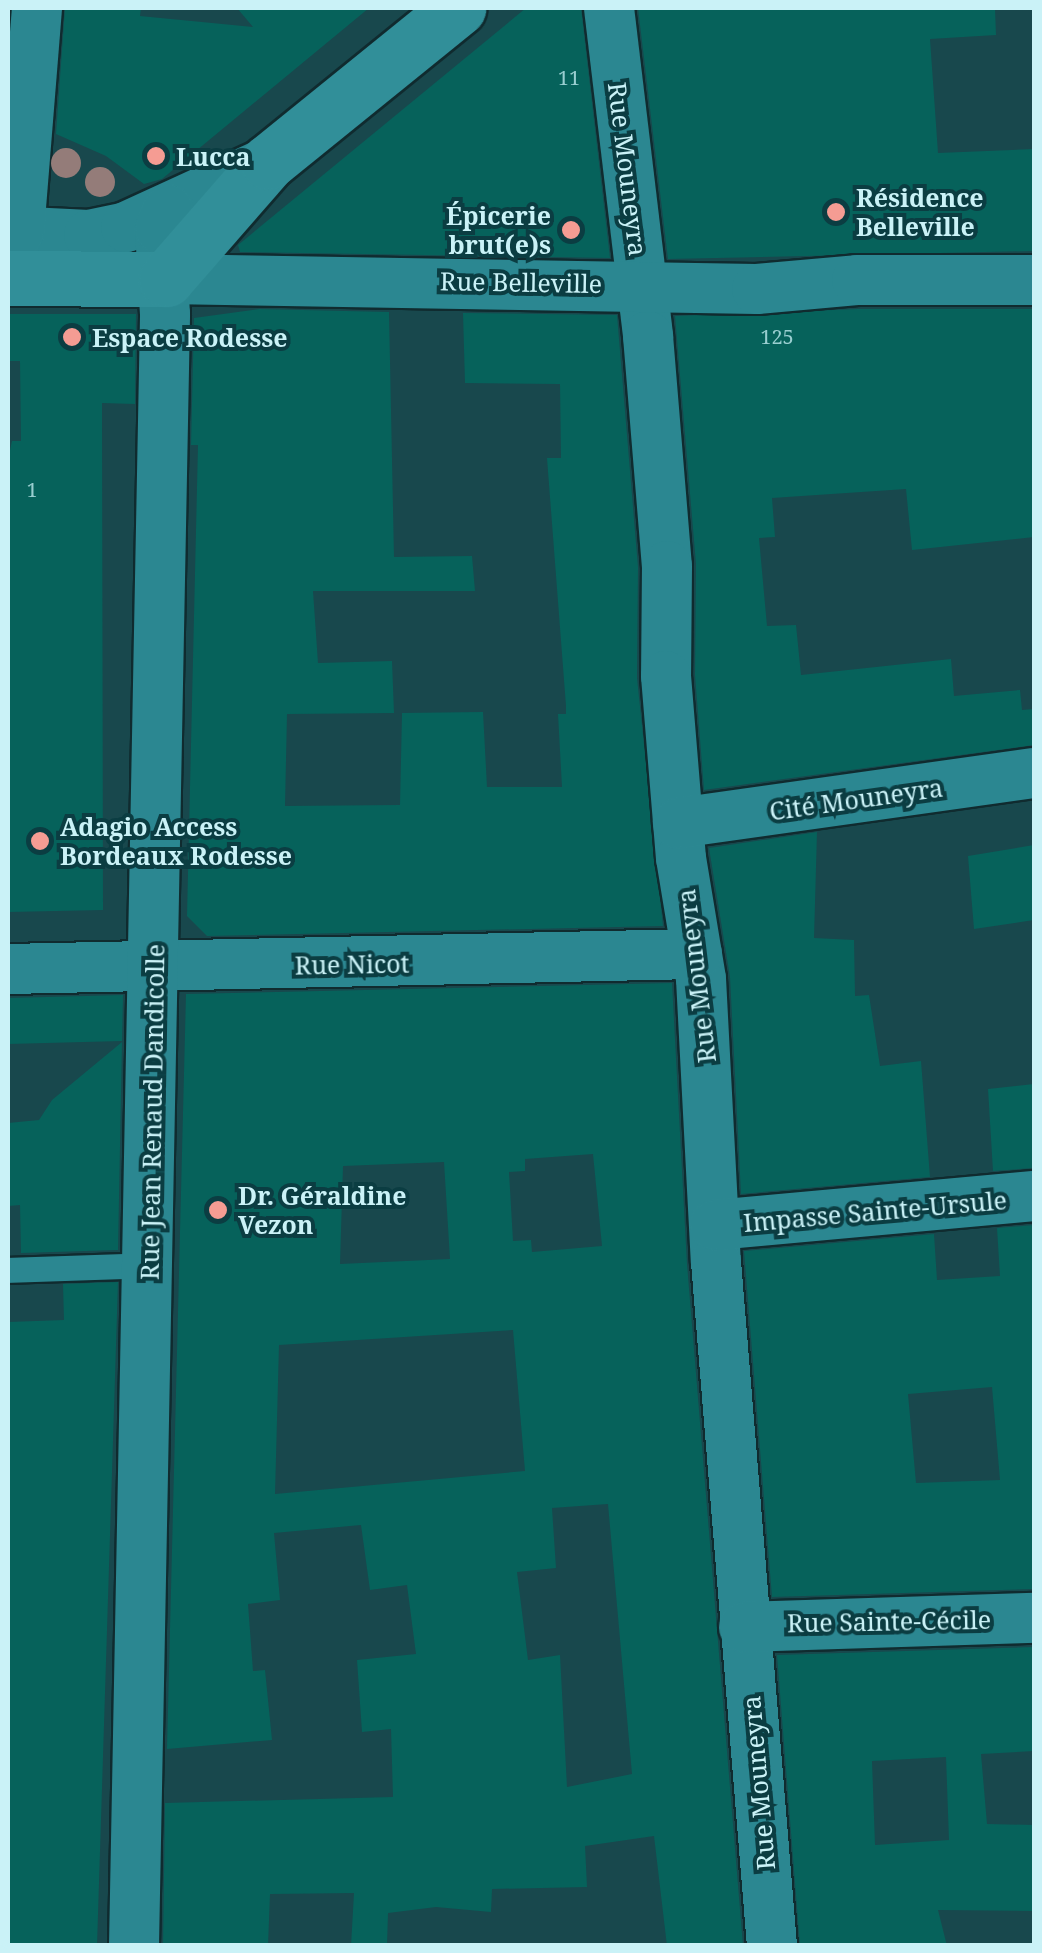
<!DOCTYPE html>
<meta charset="utf-8">
<style>
body{margin:0}
#map{position:relative;width:1042px;height:1953px;overflow:hidden;background:#18484d;font-family:"Noto Serif",serif}
div>[style]{position:absolute}
.building>*{inset:0;background:#06625b}
.roads{filter:drop-shadow(2px 0 #102b2f) drop-shadow(-2px 0 #102b2f) drop-shadow(0 2px #102b2f) drop-shadow(0 -2px #102b2f)}
.lane>*{height:25px;margin:-12.5px;padding:0 12.5px;transform-origin:12.5px;border-radius:12.5px;background:#2b8791}
.street>*{height:50px;margin:-25px;padding:0 25px;transform-origin:25px;border-radius:25px;background:#2b8791}
.secondary>*{height:55px;margin:-27.5px;padding:0 27.5px;transform-origin:27.5px;border-radius:27.5px;background:#318f99}
.trees>*{width:30px;height:30px;margin:-15px;border-radius:50%;background:#947c79}
.dots>*{width:28px;height:28px;translate:-50% -50%;box-sizing:border-box;border:5px solid #0b3d42;border-radius:50%}
span{translate:-50% -50%;white-space:nowrap;text-align:center;line-height:1.15;-webkit-text-stroke:8px #0b3d42;paint-order:stroke}
.number-label{font-size:20px;color:#99ced0}
.number-label span{-webkit-text-stroke-width:0}
.poi-label{font-size:25px;color:#caf2f7;font-weight:700}
.left{translate:0 -50%;text-align:left}
.right{translate:-100% -50%;text-align:right}
.street-label{font-size:25px;color:#caf2f7}
.frame{position:absolute;inset:0;border:10px solid #caf2f7;pointer-events:none}
</style>
<div id="map">
<div class="building">
<i style="clip-path:polygon(65px 8px,141px 8px,140px 16px,253px 27px,237px 8px,369px 8px,162px 179px,144px 184px,106px 156px,56px 134px)"></i>
<i style="clip-path:polygon(526px 8px,581px 8px,610px 258px,240px 252px,238px 245px)"></i>
<i style="clip-path:polygon(638px 8px,995px 8px,996px 35px,930px 39px,938px 153px,1034px 149px,1034px 251px,668px 259px)"></i>
<i style="clip-path:polygon(259px 309px,389px 312px,394px 557px,472px 556px,475px 591px,313px 591px,318px 663px,392px 661px,394px 713px,287px 714px,285px 806px,400px 805px,402px 713px,483px 712px,487px 787px,562px 787px,558px 714px,566px 714px,566px 706px,547px 458px,561px 458px,560px 384px,465px 383px,463px 313px,617px 315px,638px 567px,637px 678px,663px 926px,207px 936px,187px 916px,198px 445px,191px 445px,194px 318px)"></i>
<i style="clip-path:polygon(858px 309px,1034px 309px,1034px 537px,912px 550px,906px 489px,772px 498px,775px 537px,759px 538px,767px 626px,796px 625px,801px 675px,951px 659px,954px 696px,1020px 690px,1022px 710px,1034px 709px,1034px 745px,704px 790px,695px 675px,696px 564px,675px 316px)"></i>
<i style="clip-path:polygon(8px 314px,136px 314px,135px 404px,102px 403px,103px 910px,8px 912px,8px 459px,12px 441px,21px 441px,20px 361px,8px 361px)"></i>
<i style="clip-path:polygon(817px 832px,814px 938px,854px 940px,855px 996px,869px 995px,880px 1066px,921px 1061px,930px 1177px,741px 1194px,730px 977px,709px 848px)"></i>
<i style="clip-path:polygon(1034px 845px,1034px 920px,974px 929px,968px 856px)"></i>
<i style="clip-path:polygon(evenodd,672px 983px,687px 1264px,743px 1946px,667px 1946px,654px 1836px,585px 1846px,587px 1887px,492px 1889px,491px 1912px,436px 1907px,388px 1913px,387px 1945px,351px 1946px,354px 1893px,270px 1894px,268px 1946px,163px 1946px,165px 1803px,393px 1797px,391px 1729px,362px 1732px,357px 1660px,416px 1654px,407px 1585px,370px 1590px,361px 1525px,274px 1533px,280px 1600px,248px 1604px,253px 1671px,265px 1670px,272px 1740px,167px 1749px,186px 994px,672px 983px,593px 1154px,602px 1246px,532px 1252px,531px 1240px,513px 1241px,509px 1172px,525px 1171px,525px 1159px,593px 1154px,672px 983px,444px 1162px,450px 1259px,340px 1264px,343px 1166px,444px 1162px,672px 983px,513px 1330px,525px 1471px,275px 1494px,279px 1345px,513px 1330px,672px 983px,608px 1504px,632px 1774px,567px 1787px,560px 1655px,528px 1660px,517px 1572px,556px 1568px,552px 1508px,608px 1504px)"></i>
<i style="clip-path:polygon(123px 995px,122px 1041px,8px 1044px,8px 998px)"></i>
<i style="clip-path:polygon(122px 1042px,118px 1250px,21px 1253px,20px 1205px,8px 1206px,8px 1123px,39px 1120px,52px 1100px)"></i>
<i style="clip-path:polygon(1034px 1084px,1034px 1168px,993px 1171px,988px 1089px)"></i>
<i style="clip-path:polygon(evenodd,1034px 1225px,1034px 1589px,772px 1597px,744px 1251px,934px 1234px,937px 1280px,1000px 1276px,997px 1228px,1034px 1225px,992px 1387px,1000px 1480px,916px 1483px,908px 1394px,992px 1387px)"></i>
<i style="clip-path:polygon(118px 1282px,97px 1946px,8px 1946px,8px 1322px,64px 1320px,63px 1284px)"></i>
<i style="clip-path:polygon(evenodd,1034px 1647px,1034px 1751px,981px 1754px,987px 1824px,1034px 1825px,1034px 1911px,938px 1910px,947px 1946px,800px 1946px,777px 1655px,1034px 1647px,946px 1757px,949px 1840px,875px 1845px,872px 1761px,946px 1757px)"></i>
</div>
<div class="roads">
<div class="lane">
<i style="left:8px;top:1270px;width:141px;rotate:-2deg"></i>
</div>
<div class="street">
<i style="left:609px;top:8px;width:330px;rotate:83.2deg"></i>
<i style="left:648px;top:336px;width:231px;rotate:85.3deg"></i>
<i style="left:667px;top:566px;width:110px;rotate:90.5deg"></i>
<i style="left:666px;top:676px;width:183px;rotate:85.3deg"></i>
<i style="left:681px;top:858px;width:123px;rotate:80.6deg"></i>
<i style="left:701px;top:979px;width:283px;rotate:87deg"></i>
<i style="left:716px;top:1262px;width:686px;rotate:85.32deg"></i>
<i style="left:8px;top:231px;width:81px;rotate:2.8deg"></i>
<i style="left:89px;top:235px;width:38px;rotate:-12deg"></i>
<i style="left:126px;top:227px;width:156px;rotate:-24.6deg"></i>
<i style="left:9px;top:259px;width:29px;rotate:-70deg"></i>
<i style="left:19px;top:232px;width:225px;rotate:-85.4deg"></i>
<i style="left:166px;top:279px;width:591px;rotate:0.97deg"></i>
<i style="left:757px;top:289px;width:100px;rotate:-5.1deg"></i>
<i style="left:857px;top:280px;width:177px"></i>
<i style="left:678px;top:823px;width:359px;rotate:-8deg"></i>
<i style="left:8px;top:969px;width:689px;rotate:-1.25deg"></i>
<i style="left:715px;top:1225px;width:320px;rotate:-5.2deg"></i>
<i style="left:744px;top:1627px;width:290px;rotate:-1.8deg"></i>
<i style="left:134px;top:1946px;width:1632px;rotate:-88.91deg"></i>
<i style="left:165px;top:314px;width:85px;rotate:-93.4deg"></i>
<i style="left:160px;top:229px;width:21px;rotate:-67deg"></i>
</div>
<div class="secondary">
<i style="left:8px;top:278px;width:158px;rotate:0.4deg"></i>
<i style="left:166px;top:279px;width:155px;rotate:-48.9deg"></i>
<i style="left:268px;top:162px;width:245px;rotate:-39deg"></i>
</div>
</div>
<div class="trees">
<i style="left:66px;top:163px"></i>
<i style="left:100px;top:182px"></i>
</div>
<div class="dots">
<i style="left:156px;top:156px;background:#f59c93"></i>
<i style="left:836px;top:212px;background:#f59c93"></i>
<i style="left:571px;top:230px;background:#f59c93"></i>
<i style="left:72px;top:337px;background:#f59c93"></i>
<i style="left:40px;top:841px;background:#f59c93"></i>
<i style="left:218px;top:1210px;background:#f59c93"></i>
</div>
<div class="number-label">
<span style="left:569px;top:77px">11</span>
<span style="left:777px;top:336px">125</span>
<span style="left:32px;top:489px">1</span>
</div>
<div class="poi-label">
<span class="left" style="left:176px;top:156px">Lucca</span>
<span class="left" style="left:856px;top:212px">Résidence<br>Belleville</span>
<span class="right" style="left:551px;top:230px">Épicerie<br>brut(e)s</span>
<span class="left" style="left:92px;top:337px">Espace Rodesse</span>
<span class="left" style="left:60px;top:841px">Adagio Access<br>Bordeaux Rodesse</span>
<span class="left" style="left:238px;top:1210px">Dr. Géraldine<br>Vezon</span>
</div>
<div class="street-label">
<span style="left:628px;top:169px;rotate:83deg">Rue Mouneyra</span>
<span style="left:521px;top:282px;rotate:1deg">Rue Belleville</span>
<span style="left:856px;top:799px;rotate:-8deg">Cité Mouneyra</span>
<span style="left:352px;top:964px;rotate:-1deg">Rue Nicot</span>
<span style="left:696px;top:976px;rotate:-97deg">Rue Mouneyra</span>
<span style="left:152px;top:1112px;rotate:-89deg">Rue Jean Renaud Dandicolle</span>
<span style="left:875px;top:1211px;rotate:-5deg">Impasse Sainte-Ursule</span>
<span style="left:889px;top:1621px;rotate:-1deg">Rue Sainte-Cécile</span>
<span style="left:758px;top:1783px;rotate:-95deg">Rue Mouneyra</span>
</div>
<div class="frame"></div>
</div>
